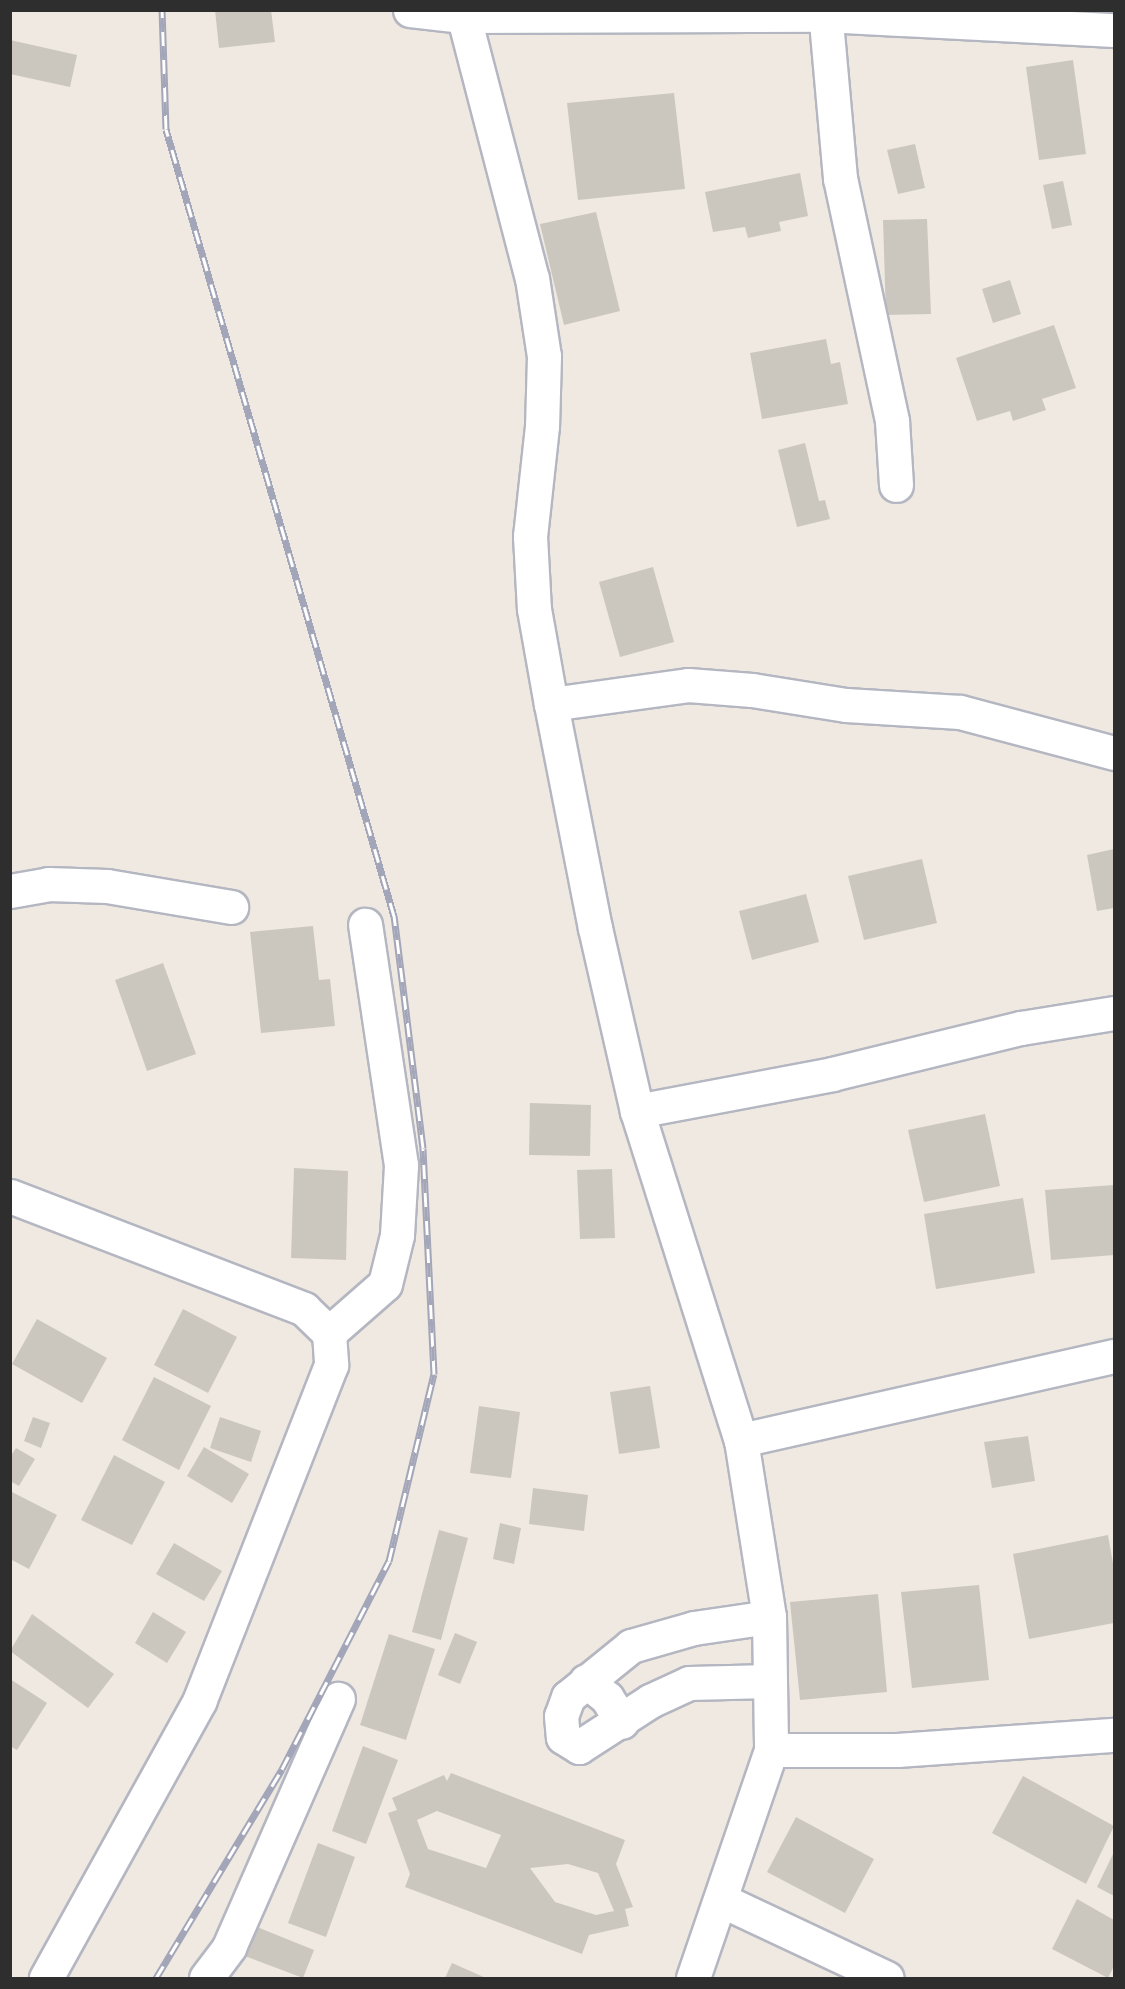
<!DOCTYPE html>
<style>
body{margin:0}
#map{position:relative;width:1125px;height:1989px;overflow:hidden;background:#efe9e1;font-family:Jost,sans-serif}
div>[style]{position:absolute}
.building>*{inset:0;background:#cbc7bf}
.roads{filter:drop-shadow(2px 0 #b4b7c1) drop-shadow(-2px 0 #b4b7c1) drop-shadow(0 2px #b4b7c1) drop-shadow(0 -2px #b4b7c1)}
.minor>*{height:33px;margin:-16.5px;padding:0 16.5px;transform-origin:16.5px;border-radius:16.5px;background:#fff}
.rail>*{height:7px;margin-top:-3.5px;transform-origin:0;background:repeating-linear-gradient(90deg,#fff 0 14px,#a3a6b8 0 28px);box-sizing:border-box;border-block:2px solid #a3a6b8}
span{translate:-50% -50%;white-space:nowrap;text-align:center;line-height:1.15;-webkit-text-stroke:6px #fff;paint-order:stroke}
.frame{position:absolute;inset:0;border:12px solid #2e2e2e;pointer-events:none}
</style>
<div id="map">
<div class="building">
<i style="clip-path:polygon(215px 10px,271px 10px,275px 42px,219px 48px)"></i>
<i style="clip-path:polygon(10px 40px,77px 55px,70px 87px,10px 74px)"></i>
<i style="clip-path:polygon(1073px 60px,1086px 154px,1039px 160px,1026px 67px)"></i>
<i style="clip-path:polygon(674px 93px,685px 189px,578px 200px,567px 103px)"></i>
<i style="clip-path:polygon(915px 144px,925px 188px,898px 194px,887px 150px)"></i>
<i style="clip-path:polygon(800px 173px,808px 216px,779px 222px,781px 231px,748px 238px,745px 227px,713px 232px,705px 192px)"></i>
<i style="clip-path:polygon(1063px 181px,1072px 225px,1052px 229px,1043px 185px)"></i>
<i style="clip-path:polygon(596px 212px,620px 311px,564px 325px,540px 224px)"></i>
<i style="clip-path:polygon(927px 219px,931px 314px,886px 315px,883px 220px)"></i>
<i style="clip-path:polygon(1010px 280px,1021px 314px,993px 323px,982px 289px)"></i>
<i style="clip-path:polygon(1054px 325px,1076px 388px,1042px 399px,1046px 410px,1013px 421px,1010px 411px,977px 421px,956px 358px)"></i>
<i style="clip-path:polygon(826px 339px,831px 364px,840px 362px,848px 404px,762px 419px,750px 353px)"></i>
<i style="clip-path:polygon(805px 443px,819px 501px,825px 500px,830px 519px,797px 527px,778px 450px)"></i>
<i style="clip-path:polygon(653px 567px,674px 642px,620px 657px,599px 582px)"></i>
<i style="clip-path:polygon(1114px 849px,1114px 908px,1097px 911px,1087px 855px)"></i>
<i style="clip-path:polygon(922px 859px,937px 923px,864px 940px,848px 876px)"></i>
<i style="clip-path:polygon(806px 894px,819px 942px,752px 960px,739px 911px)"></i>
<i style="clip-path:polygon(313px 926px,319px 980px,330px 979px,335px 1026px,261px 1033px,250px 932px)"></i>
<i style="clip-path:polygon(163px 963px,196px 1054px,147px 1071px,115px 980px)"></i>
<i style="clip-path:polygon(530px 1103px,591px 1105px,590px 1156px,529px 1155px)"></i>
<i style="clip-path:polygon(985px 1114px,1000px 1186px,924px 1202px,908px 1130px)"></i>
<i style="clip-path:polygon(294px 1168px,348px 1171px,346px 1260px,291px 1258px)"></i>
<i style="clip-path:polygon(612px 1169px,615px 1238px,580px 1239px,577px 1170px)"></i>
<i style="clip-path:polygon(1114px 1185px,1114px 1255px,1051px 1260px,1045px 1190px)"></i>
<i style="clip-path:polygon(1023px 1198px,1035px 1273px,936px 1289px,924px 1214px)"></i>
<i style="clip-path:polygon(183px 1309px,237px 1337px,208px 1393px,154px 1365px)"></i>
<i style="clip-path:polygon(37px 1319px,107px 1358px,82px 1403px,12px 1364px)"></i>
<i style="clip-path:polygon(154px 1377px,211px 1406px,179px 1470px,122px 1440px)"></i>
<i style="clip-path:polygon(650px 1386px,660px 1448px,619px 1454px,610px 1392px)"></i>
<i style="clip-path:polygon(479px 1406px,520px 1412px,511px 1478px,470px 1473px)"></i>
<i style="clip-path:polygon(33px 1417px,50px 1423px,41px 1448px,24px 1441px)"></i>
<i style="clip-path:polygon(220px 1417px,261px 1431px,251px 1462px,210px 1448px)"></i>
<i style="clip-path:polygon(1028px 1436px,1035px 1481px,992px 1488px,984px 1442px)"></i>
<i style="clip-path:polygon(204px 1447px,249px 1474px,232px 1503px,187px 1476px)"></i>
<i style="clip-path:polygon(16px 1448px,35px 1459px,19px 1486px,10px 1481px,10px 1457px)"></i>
<i style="clip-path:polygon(114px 1455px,165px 1482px,132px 1545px,81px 1520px)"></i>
<i style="clip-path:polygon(533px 1488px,588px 1495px,584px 1531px,529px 1524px)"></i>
<i style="clip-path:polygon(10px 1491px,57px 1515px,29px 1569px,10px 1559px)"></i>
<i style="clip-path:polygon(500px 1523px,521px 1528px,514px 1564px,493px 1559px)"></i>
<i style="clip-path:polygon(439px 1530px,468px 1538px,441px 1640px,412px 1632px)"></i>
<i style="clip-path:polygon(1108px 1535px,1114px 1569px,1114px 1623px,1029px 1639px,1013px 1554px)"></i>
<i style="clip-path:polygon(174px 1543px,222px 1571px,204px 1601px,156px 1574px)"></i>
<i style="clip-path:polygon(979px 1585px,989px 1680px,912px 1688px,901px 1592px)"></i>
<i style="clip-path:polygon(878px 1594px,887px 1692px,800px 1700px,790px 1602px)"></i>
<i style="clip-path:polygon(153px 1612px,186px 1632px,167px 1663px,135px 1643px)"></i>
<i style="clip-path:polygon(32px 1614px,114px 1674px,88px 1708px,10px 1651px)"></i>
<i style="clip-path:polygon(455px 1633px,477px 1642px,460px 1684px,438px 1675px)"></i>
<i style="clip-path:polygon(389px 1634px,435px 1649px,406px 1740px,360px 1725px)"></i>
<i style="clip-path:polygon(10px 1679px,47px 1703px,17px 1750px,10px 1746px)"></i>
<i style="clip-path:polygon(363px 1746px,398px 1760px,366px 1844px,332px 1831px)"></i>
<i style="clip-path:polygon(evenodd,451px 1773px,625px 1840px,616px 1864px,633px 1907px,625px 1909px,629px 1926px,589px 1935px,582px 1954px,405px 1887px,410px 1874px,388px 1813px,397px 1810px,392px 1798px,444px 1775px,447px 1781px,451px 1773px,437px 1811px,501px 1835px,486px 1868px,428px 1849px,417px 1820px,437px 1811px,451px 1773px,568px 1864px,598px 1873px,614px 1911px,596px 1915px,555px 1902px,530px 1868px,568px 1864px)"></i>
<i style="clip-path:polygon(1023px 1776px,1114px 1826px,1086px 1884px,992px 1833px)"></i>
<i style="clip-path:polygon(796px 1817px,874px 1859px,845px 1913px,767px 1872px)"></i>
<i style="clip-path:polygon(318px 1843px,355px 1857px,326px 1937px,288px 1923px)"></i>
<i style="clip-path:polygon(1114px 1852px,1114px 1896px,1097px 1887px)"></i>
<i style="clip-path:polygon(1077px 1899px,1114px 1920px,1114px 1966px,1108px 1978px,1052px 1949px)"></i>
<i style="clip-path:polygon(257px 1927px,314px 1950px,303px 1978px,245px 1956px)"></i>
<i style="clip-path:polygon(452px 1963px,486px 1978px,445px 1978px)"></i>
</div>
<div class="roads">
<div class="minor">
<i style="left:410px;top:10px;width:53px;rotate:6.5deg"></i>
<i style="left:463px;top:16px;width:362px;rotate:-0.2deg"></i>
<i style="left:825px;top:15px;width:289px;rotate:3deg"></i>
<i style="left:462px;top:10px;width:277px;rotate:75.4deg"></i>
<i style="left:532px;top:278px;width:79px;rotate:81.3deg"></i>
<i style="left:544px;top:356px;width:70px;rotate:91.6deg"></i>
<i style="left:542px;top:426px;width:111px;rotate:96.2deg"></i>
<i style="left:530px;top:536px;width:73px;rotate:86.9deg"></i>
<i style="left:534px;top:609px;width:97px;rotate:79.9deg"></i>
<i style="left:551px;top:704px;width:228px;rotate:78.9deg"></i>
<i style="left:595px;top:928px;width:188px;rotate:77.1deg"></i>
<i style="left:637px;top:1111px;width:345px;rotate:72.5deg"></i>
<i style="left:741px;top:1440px;width:179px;rotate:81deg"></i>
<i style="left:769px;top:1617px;width:133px;rotate:89.1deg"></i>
<i style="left:771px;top:1750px;width:241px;rotate:108.9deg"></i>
<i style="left:825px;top:10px;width:169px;rotate:84.9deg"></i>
<i style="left:840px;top:178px;width:249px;rotate:77.9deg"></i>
<i style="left:892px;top:421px;width:64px;rotate:86.4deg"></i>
<i style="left:551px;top:704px;width:138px;rotate:-7.9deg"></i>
<i style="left:688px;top:685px;width:64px;rotate:4.5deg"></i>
<i style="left:752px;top:690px;width:95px;rotate:9.1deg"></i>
<i style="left:846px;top:705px;width:114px;rotate:3.5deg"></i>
<i style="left:960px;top:712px;width:159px;rotate:14.9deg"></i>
<i style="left:10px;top:891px;width:39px;rotate:-10deg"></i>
<i style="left:48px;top:884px;width:59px;rotate:1.9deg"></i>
<i style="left:107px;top:886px;width:126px;rotate:9.6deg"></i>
<i style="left:637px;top:1111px;width:198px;rotate:-10.7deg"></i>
<i style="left:832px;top:1074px;width:195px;rotate:-13.7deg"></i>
<i style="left:1021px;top:1028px;width:94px;rotate:-9.2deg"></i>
<i style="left:10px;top:1196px;width:315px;rotate:21deg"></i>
<i style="left:304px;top:1309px;width:35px;rotate:44deg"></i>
<i style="left:329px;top:1333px;width:32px;rotate:86deg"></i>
<i style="left:331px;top:1365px;width:360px;rotate:111.4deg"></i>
<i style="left:200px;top:1700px;width:318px;rotate:119deg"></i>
<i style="left:329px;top:1333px;width:74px;rotate:-41.2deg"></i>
<i style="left:385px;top:1284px;width:50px;rotate:-76.2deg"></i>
<i style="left:397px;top:1235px;width:70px;rotate:-86.7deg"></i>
<i style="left:401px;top:1165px;width:243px;rotate:-98.5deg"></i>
<i style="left:741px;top:1440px;width:382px;rotate:-12.7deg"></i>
<i style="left:769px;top:1617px;width:76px;rotate:171.7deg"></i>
<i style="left:694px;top:1628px;width:66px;rotate:164.1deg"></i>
<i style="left:631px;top:1646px;width:81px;rotate:141deg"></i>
<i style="left:568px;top:1697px;width:20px;rotate:110deg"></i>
<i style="left:561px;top:1716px;width:21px;rotate:85deg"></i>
<i style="left:563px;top:1737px;width:19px;rotate:32deg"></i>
<i style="left:579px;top:1747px;width:85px;rotate:-32.9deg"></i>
<i style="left:650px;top:1701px;width:43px;rotate:-24.8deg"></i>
<i style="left:689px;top:1683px;width:81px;rotate:-1.4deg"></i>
<i style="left:586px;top:1681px;width:27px;rotate:39deg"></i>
<i style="left:607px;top:1698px;width:28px;rotate:58deg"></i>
<i style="left:771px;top:1750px;width:126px"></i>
<i style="left:897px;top:1750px;width:218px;rotate:-4deg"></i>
<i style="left:721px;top:1900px;width:183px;rotate:25.2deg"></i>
<i style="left:206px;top:1978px;width:39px;rotate:-53deg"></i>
<i style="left:229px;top:1947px;width:271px;rotate:-66.3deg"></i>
</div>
</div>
<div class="rail">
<i style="left:156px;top:1978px;width:244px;rotate:-58.9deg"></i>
<i style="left:282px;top:1769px;width:234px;rotate:-62.8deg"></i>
<i style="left:389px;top:1561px;width:192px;rotate:-76.5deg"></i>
<i style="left:434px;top:1374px;width:226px;rotate:-92.8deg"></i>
<i style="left:423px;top:1148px;width:234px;rotate:-97.1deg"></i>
<i style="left:394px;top:916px;width:819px;rotate:-106.16deg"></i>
<i style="left:166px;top:129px;width:119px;rotate:-91.9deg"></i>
</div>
<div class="frame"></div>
</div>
